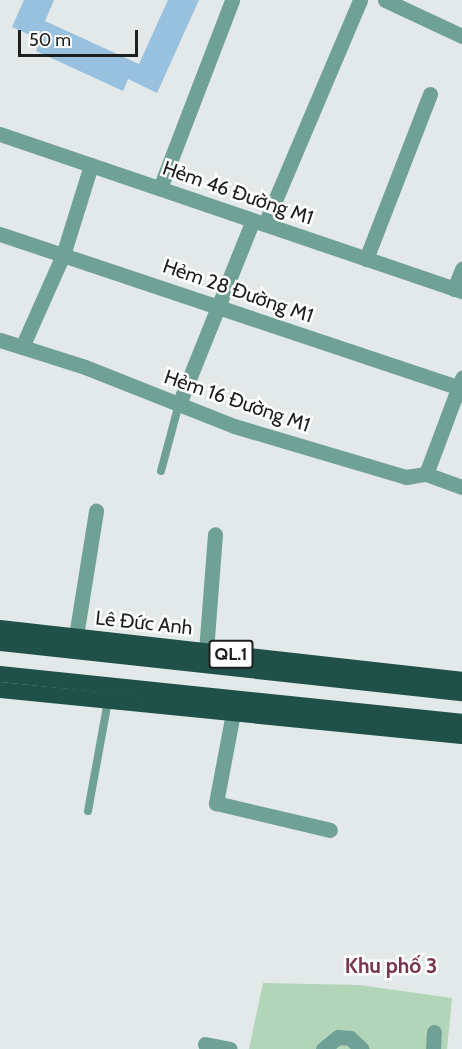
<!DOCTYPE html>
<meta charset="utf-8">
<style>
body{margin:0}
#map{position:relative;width:462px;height:1049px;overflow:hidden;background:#e3e8e8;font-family:Cabin,sans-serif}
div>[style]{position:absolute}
.green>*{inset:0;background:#b2d5b9}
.building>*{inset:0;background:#97c1df}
.service>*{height:8px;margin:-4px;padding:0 4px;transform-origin:4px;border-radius:4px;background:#6fa197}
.minor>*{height:15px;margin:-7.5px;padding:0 7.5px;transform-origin:7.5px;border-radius:7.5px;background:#6fa197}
.trunk>*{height:16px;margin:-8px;padding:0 8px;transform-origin:8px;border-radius:8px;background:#1f5148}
span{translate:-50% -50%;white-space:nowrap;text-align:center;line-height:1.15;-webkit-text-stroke:5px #fff;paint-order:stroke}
.shield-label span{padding:2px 4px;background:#fff;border:2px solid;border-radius:4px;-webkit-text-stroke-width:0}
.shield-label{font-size:18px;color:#1e2020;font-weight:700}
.street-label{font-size:20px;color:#1e2020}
.neighbourhood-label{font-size:21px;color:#7a3550;font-weight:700}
.scale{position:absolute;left:18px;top:30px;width:120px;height:27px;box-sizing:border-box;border:3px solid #1e2020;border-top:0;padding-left:8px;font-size:18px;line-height:21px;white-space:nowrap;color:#1e2020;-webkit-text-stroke:4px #fff;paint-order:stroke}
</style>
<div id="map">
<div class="green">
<i style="clip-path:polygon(263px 983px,359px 985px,452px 998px,447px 1049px,249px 1049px)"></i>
</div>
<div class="building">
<i style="clip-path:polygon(24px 0,54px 0,45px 21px,139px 64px,168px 0,199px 0,157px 93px,128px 79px,123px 91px,36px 51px,41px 40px,12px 27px)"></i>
</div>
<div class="service">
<i style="left:161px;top:471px;width:69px;rotate:-75deg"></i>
<i style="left:88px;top:811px;width:112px;rotate:-79.7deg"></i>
</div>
<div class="minor">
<i style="left:385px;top:0;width:85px;rotate:25.1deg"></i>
<i style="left:0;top:134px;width:488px;rotate:18.8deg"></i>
<i style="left:160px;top:188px;width:201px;rotate:-69deg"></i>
<i style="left:265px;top:224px;width:243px;rotate:-67deg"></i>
<i style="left:0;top:234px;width:487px;rotate:18.5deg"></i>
<i style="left:366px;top:259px;width:177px;rotate:-68.8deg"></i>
<i style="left:454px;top:289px;width:22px;rotate:-68deg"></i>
<i style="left:0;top:340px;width:89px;rotate:17.6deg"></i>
<i style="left:85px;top:367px;width:160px;rotate:21.6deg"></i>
<i style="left:234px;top:426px;width:179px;rotate:16.5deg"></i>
<i style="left:406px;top:477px;width:20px;rotate:-9deg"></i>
<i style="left:426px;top:474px;width:38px;rotate:20deg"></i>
<i style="left:22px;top:347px;width:101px;rotate:-66deg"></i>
<i style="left:63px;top:255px;width:94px;rotate:-72.7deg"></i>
<i style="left:179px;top:404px;width:198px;rotate:-68.1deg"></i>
<i style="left:426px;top:474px;width:103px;rotate:-69.4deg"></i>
<i style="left:76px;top:636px;width:127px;rotate:-80.9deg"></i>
<i style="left:206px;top:651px;width:117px;rotate:-85.6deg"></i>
<i style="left:233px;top:713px;width:92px;rotate:100.7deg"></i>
<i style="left:216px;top:803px;width:117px;rotate:13.3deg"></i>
<i style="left:205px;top:1044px;width:25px;rotate:11deg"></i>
<i style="left:323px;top:1049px;width:19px;rotate:-39deg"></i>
<i style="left:338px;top:1037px;width:12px;rotate:5deg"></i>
<i style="left:350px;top:1038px;width:16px;rotate:43deg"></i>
<i style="left:433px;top:1049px;width:17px;rotate:-87deg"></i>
</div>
<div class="trunk">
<i style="left:0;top:628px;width:465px;rotate:6.4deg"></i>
<i style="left:0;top:643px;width:465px;rotate:6.2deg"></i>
<i style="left:0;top:674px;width:464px;rotate:5.9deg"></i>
<i style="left:0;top:690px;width:464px;rotate:5.7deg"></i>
</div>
<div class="shield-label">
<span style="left:231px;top:654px">QL.1</span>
</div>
<div class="street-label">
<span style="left:238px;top:193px;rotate:19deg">Hẻm 46 Đường M1</span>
<span style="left:238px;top:291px;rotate:19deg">Hẻm 28 Đường M1</span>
<span style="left:237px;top:401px;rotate:19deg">Hẻm 16 Đường M1</span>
<span style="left:144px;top:623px;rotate:6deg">Lê Đức Anh</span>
</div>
<div class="neighbourhood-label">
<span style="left:391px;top:966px">Khu phố 3</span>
</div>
<div class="scale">50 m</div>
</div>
